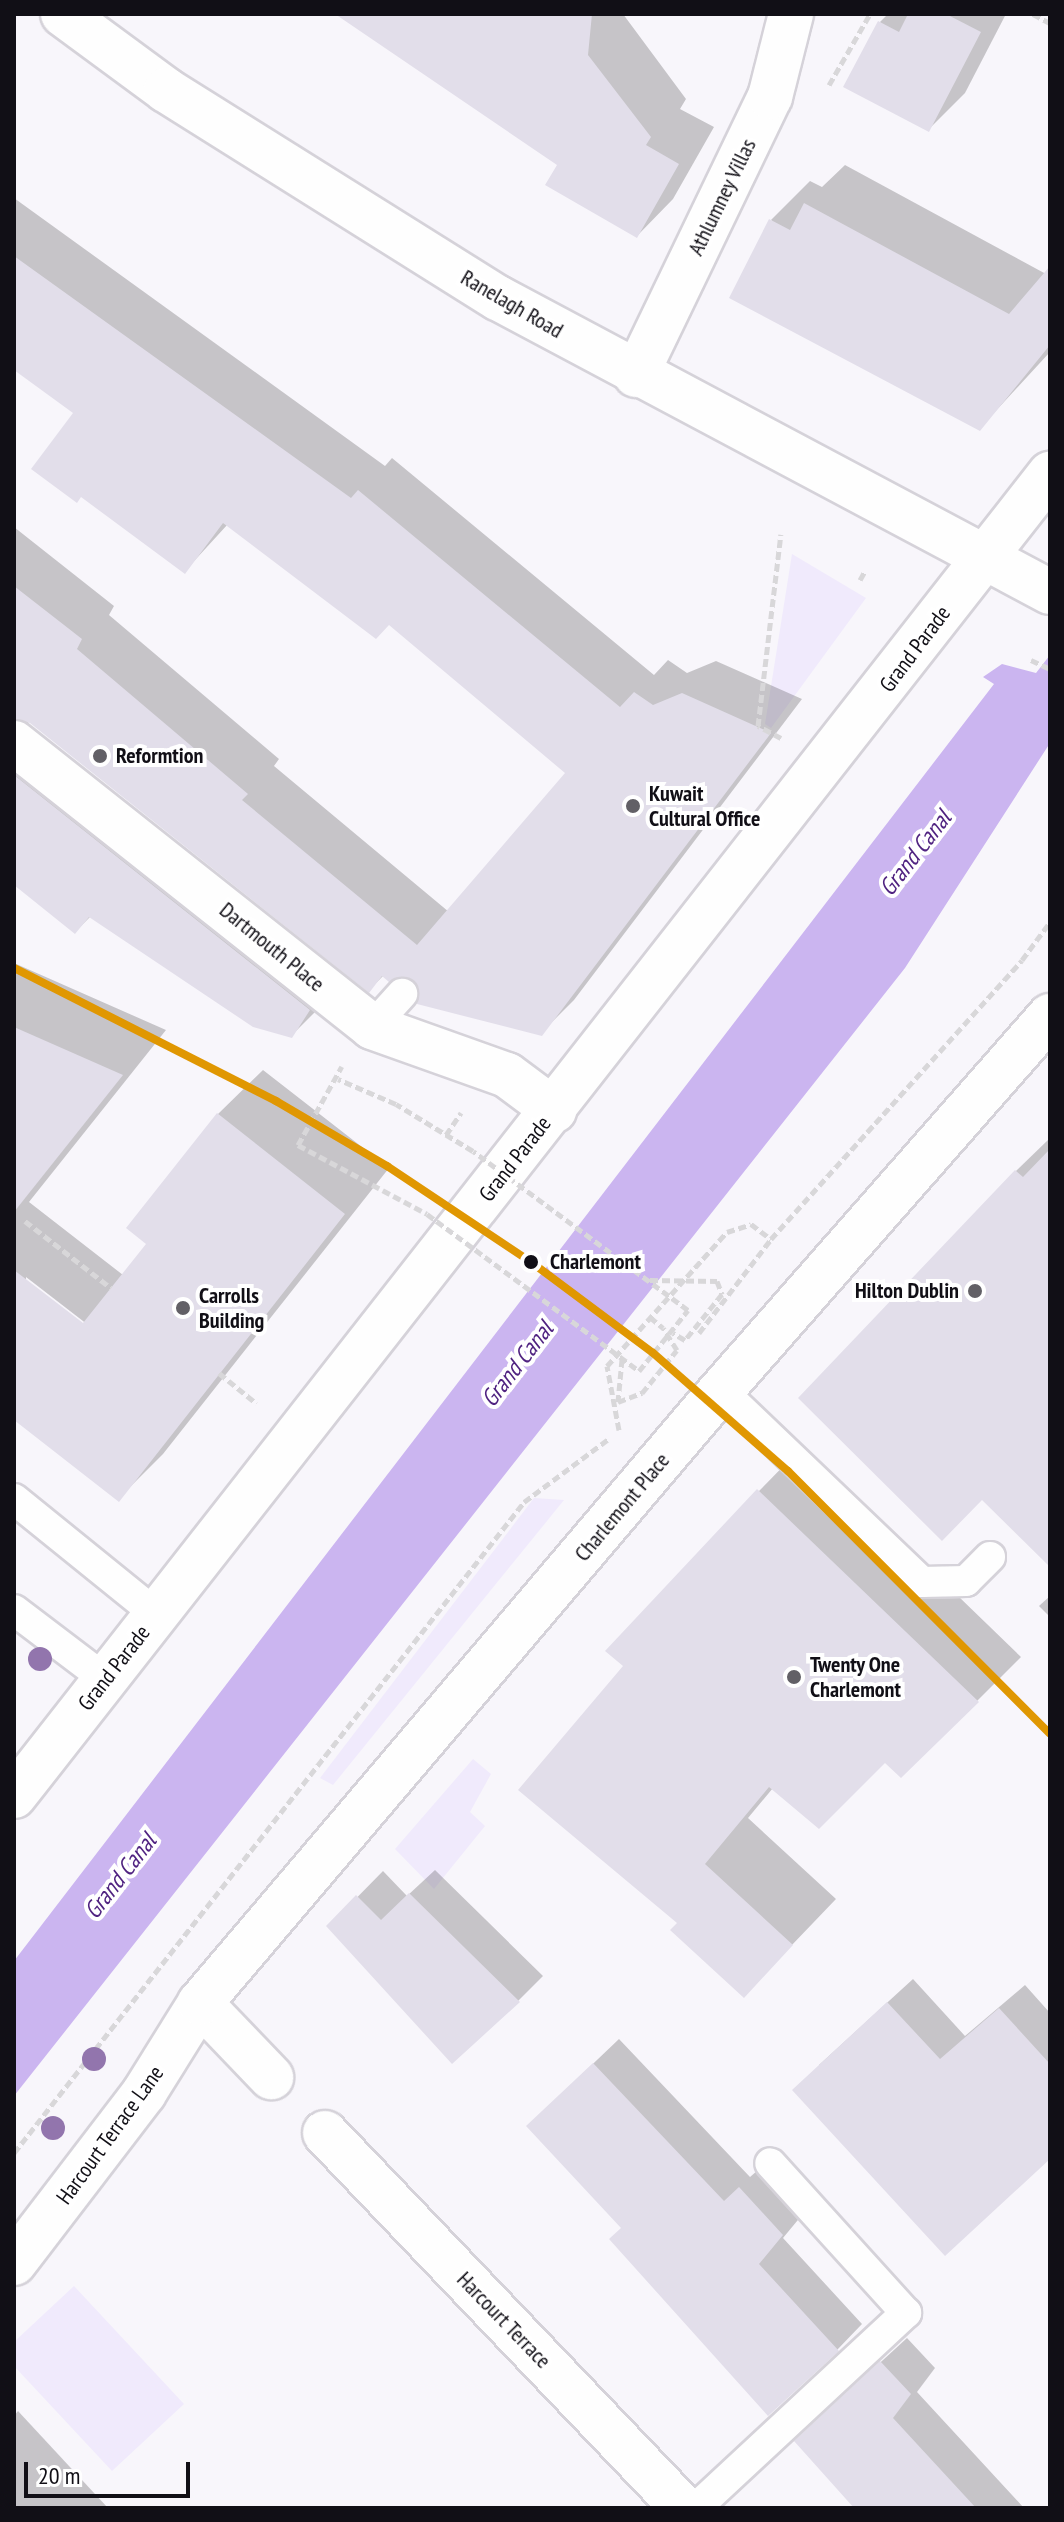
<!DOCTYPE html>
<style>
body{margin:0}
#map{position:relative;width:1064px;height:2522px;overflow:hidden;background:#f8f6fb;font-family:"PT Sans Narrow",sans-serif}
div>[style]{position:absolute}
.green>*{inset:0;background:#f0eafc}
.water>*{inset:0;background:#cbb5f0}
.shadow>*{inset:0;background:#0003}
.building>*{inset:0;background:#e2deea}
.path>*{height:5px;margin-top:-2.5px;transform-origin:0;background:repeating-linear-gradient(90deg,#d8d7d9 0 8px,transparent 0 12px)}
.roads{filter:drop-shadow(2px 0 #d5d2d9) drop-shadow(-2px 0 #d5d2d9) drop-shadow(0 2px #d5d2d9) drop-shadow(0 -2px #d5d2d9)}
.service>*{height:30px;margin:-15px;padding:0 15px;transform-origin:15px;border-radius:15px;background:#fefefe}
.minor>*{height:44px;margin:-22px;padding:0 22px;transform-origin:22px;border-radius:22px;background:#fefefe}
.secondary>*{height:44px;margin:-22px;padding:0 22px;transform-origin:22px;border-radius:22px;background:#fefefe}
.path-bridge>*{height:5px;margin-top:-2.5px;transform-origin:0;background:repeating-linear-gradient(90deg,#d8d7d9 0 8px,transparent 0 12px)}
.tram-1>*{height:8px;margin:-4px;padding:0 4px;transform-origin:4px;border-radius:4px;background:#e09702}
.trees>*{width:24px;height:24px;margin:-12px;border-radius:50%;background:#9275ad}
.dots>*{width:22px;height:22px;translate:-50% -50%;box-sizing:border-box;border:4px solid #fff;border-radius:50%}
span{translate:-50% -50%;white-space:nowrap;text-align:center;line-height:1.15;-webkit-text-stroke:8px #fff;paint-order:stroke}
.street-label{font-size:22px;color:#110f16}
.poi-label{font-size:22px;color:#110f16;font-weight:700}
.left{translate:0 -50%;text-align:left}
.right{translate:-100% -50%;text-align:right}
.stop-label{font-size:22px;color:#110f16;font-weight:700}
.water-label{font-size:24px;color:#502381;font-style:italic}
.frame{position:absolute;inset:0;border:16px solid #110f16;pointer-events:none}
.scale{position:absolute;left:24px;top:2462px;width:166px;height:36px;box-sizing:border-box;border:4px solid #110f16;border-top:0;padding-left:10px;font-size:24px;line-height:28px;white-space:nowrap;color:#110f16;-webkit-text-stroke:6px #fff;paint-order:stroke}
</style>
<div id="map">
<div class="green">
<i style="clip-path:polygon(792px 554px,866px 598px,771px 728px,765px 724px)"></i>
<i style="clip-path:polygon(534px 1498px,564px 1500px,333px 1785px,320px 1778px)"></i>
<i style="clip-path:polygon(473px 1759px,491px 1774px,470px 1812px,485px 1826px,434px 1889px,395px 1849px)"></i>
<i style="clip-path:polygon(74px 2286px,184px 2404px,112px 2471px,14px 2366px,14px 2342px)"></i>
</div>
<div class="water">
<i style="clip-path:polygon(1050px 655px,1050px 743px,905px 968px,14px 2096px,14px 1961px,994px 684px,983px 677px,1002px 664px,1036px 673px)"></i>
</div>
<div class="shadow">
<i style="clip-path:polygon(339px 14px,623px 14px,686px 99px,680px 109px,714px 127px,673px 199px,637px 236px,559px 164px)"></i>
<i style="clip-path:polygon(888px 14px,1006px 14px,965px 93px,928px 130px,880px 22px)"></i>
<i style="clip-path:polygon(845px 165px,1046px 274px,1050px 269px,1050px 352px,980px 428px,771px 220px,810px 181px,822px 187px)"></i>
<i style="clip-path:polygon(14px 198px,385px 466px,392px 458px,654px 675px,668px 660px,687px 673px,716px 661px,802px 699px,574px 1000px,541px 1033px,421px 987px,407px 974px,384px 975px,369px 990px,27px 719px,31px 730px,325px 1002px,291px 1036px,91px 916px,75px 932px,14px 882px,14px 527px,114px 606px,109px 615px,279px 759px,274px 766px,449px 912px,568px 773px,390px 623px,228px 524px,185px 571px,75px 413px,14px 367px)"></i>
<i style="clip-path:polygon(evenodd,14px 963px,166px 1030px,29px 1202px,123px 1275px,149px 1243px,218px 1114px,263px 1070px,389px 1168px,163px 1454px,118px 1499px,14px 1417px,14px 963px,26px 1277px,92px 1328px,90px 1331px,26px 1282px,26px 1277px)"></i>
<i style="clip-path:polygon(1050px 1138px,1050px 1564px,1016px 1171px)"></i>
<i style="clip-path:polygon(803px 1446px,1021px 1657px,977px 1701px,885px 1761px,773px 1788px,748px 1818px,836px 1899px,744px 1995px,680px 1923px,626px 1666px,759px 1491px)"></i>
<i style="clip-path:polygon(1050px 1596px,1050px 1617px,1039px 1606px)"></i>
<i style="clip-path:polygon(435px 1870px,543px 1976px,518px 2001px,329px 1926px,383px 1871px,407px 1896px)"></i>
<i style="clip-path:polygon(913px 1979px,965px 2036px,1025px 1985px,1050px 2013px,1050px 2157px,819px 2065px)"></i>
<i style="clip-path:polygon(619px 2039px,750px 2177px,765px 2164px,807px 2209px,783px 2238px,862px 2324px,837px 2350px,624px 2227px,554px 2101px)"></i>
<i style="clip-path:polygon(907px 2338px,935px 2368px,917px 2392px,1024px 2508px,858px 2508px,822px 2416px)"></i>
<i style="clip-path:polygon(18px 2411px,108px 2508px,14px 2508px,14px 2416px)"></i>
</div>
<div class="building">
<i style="clip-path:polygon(335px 14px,592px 14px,588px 55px,651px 137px,646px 145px,679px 164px,637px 238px,545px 185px,557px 165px)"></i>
<i style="clip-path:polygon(908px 14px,946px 14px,981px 32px,929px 132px,843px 87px,878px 21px,899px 32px)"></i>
<i style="clip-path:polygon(804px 203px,1009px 314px,1050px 266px,1050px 345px,980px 431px,729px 298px,769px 219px,790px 230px)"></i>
<i style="clip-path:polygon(14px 256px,351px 498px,358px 490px,620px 707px,634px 692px,653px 705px,682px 693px,771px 733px,542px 1036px,417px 1004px,419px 988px,407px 977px,389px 982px,382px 976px,369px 993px,30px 723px,14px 719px,14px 586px,82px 639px,77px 649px,248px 794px,242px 800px,417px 945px,565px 773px,389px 625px,376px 639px,223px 523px,185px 574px,81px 497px,77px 503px,31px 469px,73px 413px,14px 370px)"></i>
<i style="clip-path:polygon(14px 775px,310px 1010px,292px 1038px,253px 1027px,89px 917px,75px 934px,14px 885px)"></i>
<i style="clip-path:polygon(14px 1027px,123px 1075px,14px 1212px)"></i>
<i style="clip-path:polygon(217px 1113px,345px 1214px,119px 1502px,14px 1420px,14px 1270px,83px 1323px,146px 1244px,126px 1228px)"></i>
<i style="clip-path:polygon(1050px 1149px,1050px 1567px,982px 1500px,942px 1541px,798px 1398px,1015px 1170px,1023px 1177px)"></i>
<i style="clip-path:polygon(757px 1489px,979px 1702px,901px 1778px,885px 1763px,819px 1829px,769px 1787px,705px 1864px,793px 1945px,744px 1998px,670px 1930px,677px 1923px,518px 1790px,623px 1666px,605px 1651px)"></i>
<i style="clip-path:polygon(409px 1893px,520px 2002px,452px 2064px,326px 1926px,356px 1895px,381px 1920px)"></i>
<i style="clip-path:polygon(887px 2002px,940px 2059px,999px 2008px,1050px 2064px,1050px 2159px,945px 2256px,792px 2090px)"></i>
<i style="clip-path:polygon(593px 2063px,724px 2201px,739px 2187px,783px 2235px,759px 2264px,839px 2351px,768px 2416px,609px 2239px,621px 2228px,526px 2126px)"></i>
<i style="clip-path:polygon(880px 2361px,911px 2394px,893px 2418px,976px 2508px,854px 2508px,794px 2441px)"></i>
</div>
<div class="path">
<i style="left:1033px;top:14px;width:19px;rotate:28deg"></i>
<i style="left:829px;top:85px;width:82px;rotate:-60deg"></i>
<i style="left:860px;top:580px;width:10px;rotate:-61deg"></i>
<i style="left:1031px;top:660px;width:21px;rotate:25deg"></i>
<i style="left:781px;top:738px;width:26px;rotate:-152deg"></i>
<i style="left:758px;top:726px;width:193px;rotate:-83.2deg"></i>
<i style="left:446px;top:1135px;width:27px;rotate:-56deg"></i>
<i style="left:298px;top:1145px;width:90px;rotate:-60.9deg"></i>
<i style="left:25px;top:1221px;width:109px;rotate:37.9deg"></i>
<i style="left:650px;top:1317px;width:17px;rotate:40deg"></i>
<i style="left:699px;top:1333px;width:118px;rotate:-52.5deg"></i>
<i style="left:771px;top:1239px;width:375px;rotate:-48deg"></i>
<i style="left:1022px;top:960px;width:47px;rotate:-53.6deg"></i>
<i style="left:219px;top:1373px;width:48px;rotate:39deg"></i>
<i style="left:619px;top:1430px;width:65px;rotate:-100.6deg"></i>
<i style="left:607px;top:1366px;width:180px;rotate:-48.2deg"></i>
<i style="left:727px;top:1232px;width:25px;rotate:-18deg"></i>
<i style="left:751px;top:1224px;width:25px;rotate:37deg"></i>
<i style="left:14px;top:2153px;width:827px;rotate:-51.92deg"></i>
<i style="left:524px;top:1502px;width:107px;rotate:-36.7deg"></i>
</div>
<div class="roads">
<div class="service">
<i style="left:372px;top:1027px;width:45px;rotate:-47.7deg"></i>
<i style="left:721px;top:1390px;width:278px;rotate:43.7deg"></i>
<i style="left:922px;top:1582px;width:44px;rotate:-1.3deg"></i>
<i style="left:966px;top:1581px;width:34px;rotate:-45deg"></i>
<i style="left:14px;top:1499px;width:183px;rotate:39deg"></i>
<i style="left:14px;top:1610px;width:114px;rotate:37.2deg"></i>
<i style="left:696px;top:2508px;width:287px;rotate:-42.9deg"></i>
<i style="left:906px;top:2313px;width:202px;rotate:-132.2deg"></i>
</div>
<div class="minor">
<i style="left:636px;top:375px;width:309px;rotate:-64.3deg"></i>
<i style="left:770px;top:97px;width:86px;rotate:-75.8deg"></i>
<i style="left:14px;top:743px;width:457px;rotate:38.4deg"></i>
<i style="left:372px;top:1027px;width:143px;rotate:19.6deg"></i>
<i style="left:507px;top:1075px;width:59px;rotate:36.7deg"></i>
<i style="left:200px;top:2003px;width:103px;rotate:46.2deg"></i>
<i style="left:325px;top:2133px;width:518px;rotate:46.33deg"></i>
<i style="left:14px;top:2263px;width:214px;rotate:-52.6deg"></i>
<i style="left:144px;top:2093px;width:106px;rotate:-58.1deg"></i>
<i style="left:200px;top:2003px;width:777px;rotate:-49.65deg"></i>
<i style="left:703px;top:1411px;width:526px;rotate:-48.7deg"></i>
</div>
<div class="secondary">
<i style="left:63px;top:14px;width:128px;rotate:36.4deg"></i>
<i style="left:166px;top:90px;width:392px;rotate:32.1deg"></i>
<i style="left:498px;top:298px;width:625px;rotate:28.04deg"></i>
<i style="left:14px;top:1796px;width:1680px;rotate:-51.92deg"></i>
</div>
</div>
<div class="path-bridge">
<i style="left:298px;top:1145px;width:146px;rotate:28.1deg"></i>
<i style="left:427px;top:1214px;width:264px;rotate:36.5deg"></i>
<i style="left:639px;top:1371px;width:78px;rotate:-51.2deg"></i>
<i style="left:688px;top:1310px;width:267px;rotate:-143.5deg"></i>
<i style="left:473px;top:1151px;width:90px;rotate:-148.6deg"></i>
<i style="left:396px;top:1104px;width:63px;rotate:-156.7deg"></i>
<i style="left:650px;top:1280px;width:67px;rotate:0.9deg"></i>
<i style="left:717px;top:1281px;width:14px;rotate:69deg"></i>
<i style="left:722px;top:1294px;width:59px;rotate:128.8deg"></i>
<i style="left:685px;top:1340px;width:14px;rotate:-150deg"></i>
<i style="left:622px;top:1359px;width:43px;rotate:95.3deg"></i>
<i style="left:618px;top:1402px;width:26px;rotate:-21deg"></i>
<i style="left:642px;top:1393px;width:55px;rotate:-50.9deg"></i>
<i style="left:677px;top:1350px;width:26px;rotate:-122deg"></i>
</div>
<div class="tram-1">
<i style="left:14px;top:968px;width:294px;rotate:26.9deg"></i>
<i style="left:276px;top:1101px;width:129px;rotate:30.4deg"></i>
<i style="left:387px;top:1166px;width:173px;rotate:33.7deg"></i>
<i style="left:531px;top:1262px;width:152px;rotate:36.7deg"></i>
<i style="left:653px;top:1353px;width:179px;rotate:41.2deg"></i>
<i style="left:788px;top:1471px;width:371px;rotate:45.1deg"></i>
</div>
<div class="trees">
<i style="left:40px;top:1659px"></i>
<i style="left:94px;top:2059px"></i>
<i style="left:53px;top:2128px"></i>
</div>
<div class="dots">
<i style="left:100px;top:756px;background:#626066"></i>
<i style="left:633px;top:806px;background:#626066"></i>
<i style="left:531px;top:1262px;background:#110f16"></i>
<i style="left:975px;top:1291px;background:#626066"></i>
<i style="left:183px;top:1308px;background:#626066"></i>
<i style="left:794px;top:1677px;background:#626066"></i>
</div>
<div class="street-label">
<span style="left:722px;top:197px;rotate:-64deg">Athlumney Villas</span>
<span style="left:512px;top:304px;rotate:30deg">Ranelagh Road</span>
<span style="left:915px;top:649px;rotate:-53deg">Grand Parade</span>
<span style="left:272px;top:947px;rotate:39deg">Dartmouth Place</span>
<span style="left:515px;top:1159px;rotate:-52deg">Grand Parade</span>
<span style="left:622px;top:1507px;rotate:-50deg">Charlemont Place</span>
<span style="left:114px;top:1668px;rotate:-52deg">Grand Parade</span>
<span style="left:110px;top:2135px;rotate:-54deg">Harcourt Terrace Lane</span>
<span style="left:504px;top:2320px;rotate:46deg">Harcourt Terrace</span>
</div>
<div class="poi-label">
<span class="left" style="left:116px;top:756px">Reformtion</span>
<span class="left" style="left:649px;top:806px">Kuwait<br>Cultural Office</span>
<span class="right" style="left:959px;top:1291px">Hilton Dublin</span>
<span class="left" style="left:199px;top:1308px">Carrolls<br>Building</span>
<span class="left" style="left:810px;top:1677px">Twenty One<br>Charlemont</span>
</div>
<div class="stop-label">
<span class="left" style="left:550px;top:1262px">Charlemont</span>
</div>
<div class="water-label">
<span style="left:915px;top:853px;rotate:-52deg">Grand Canal</span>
<span style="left:517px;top:1364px;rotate:-52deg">Grand Canal</span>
<span style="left:120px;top:1876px;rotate:-52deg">Grand Canal</span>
</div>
<div class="frame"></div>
<div class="scale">20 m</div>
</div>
